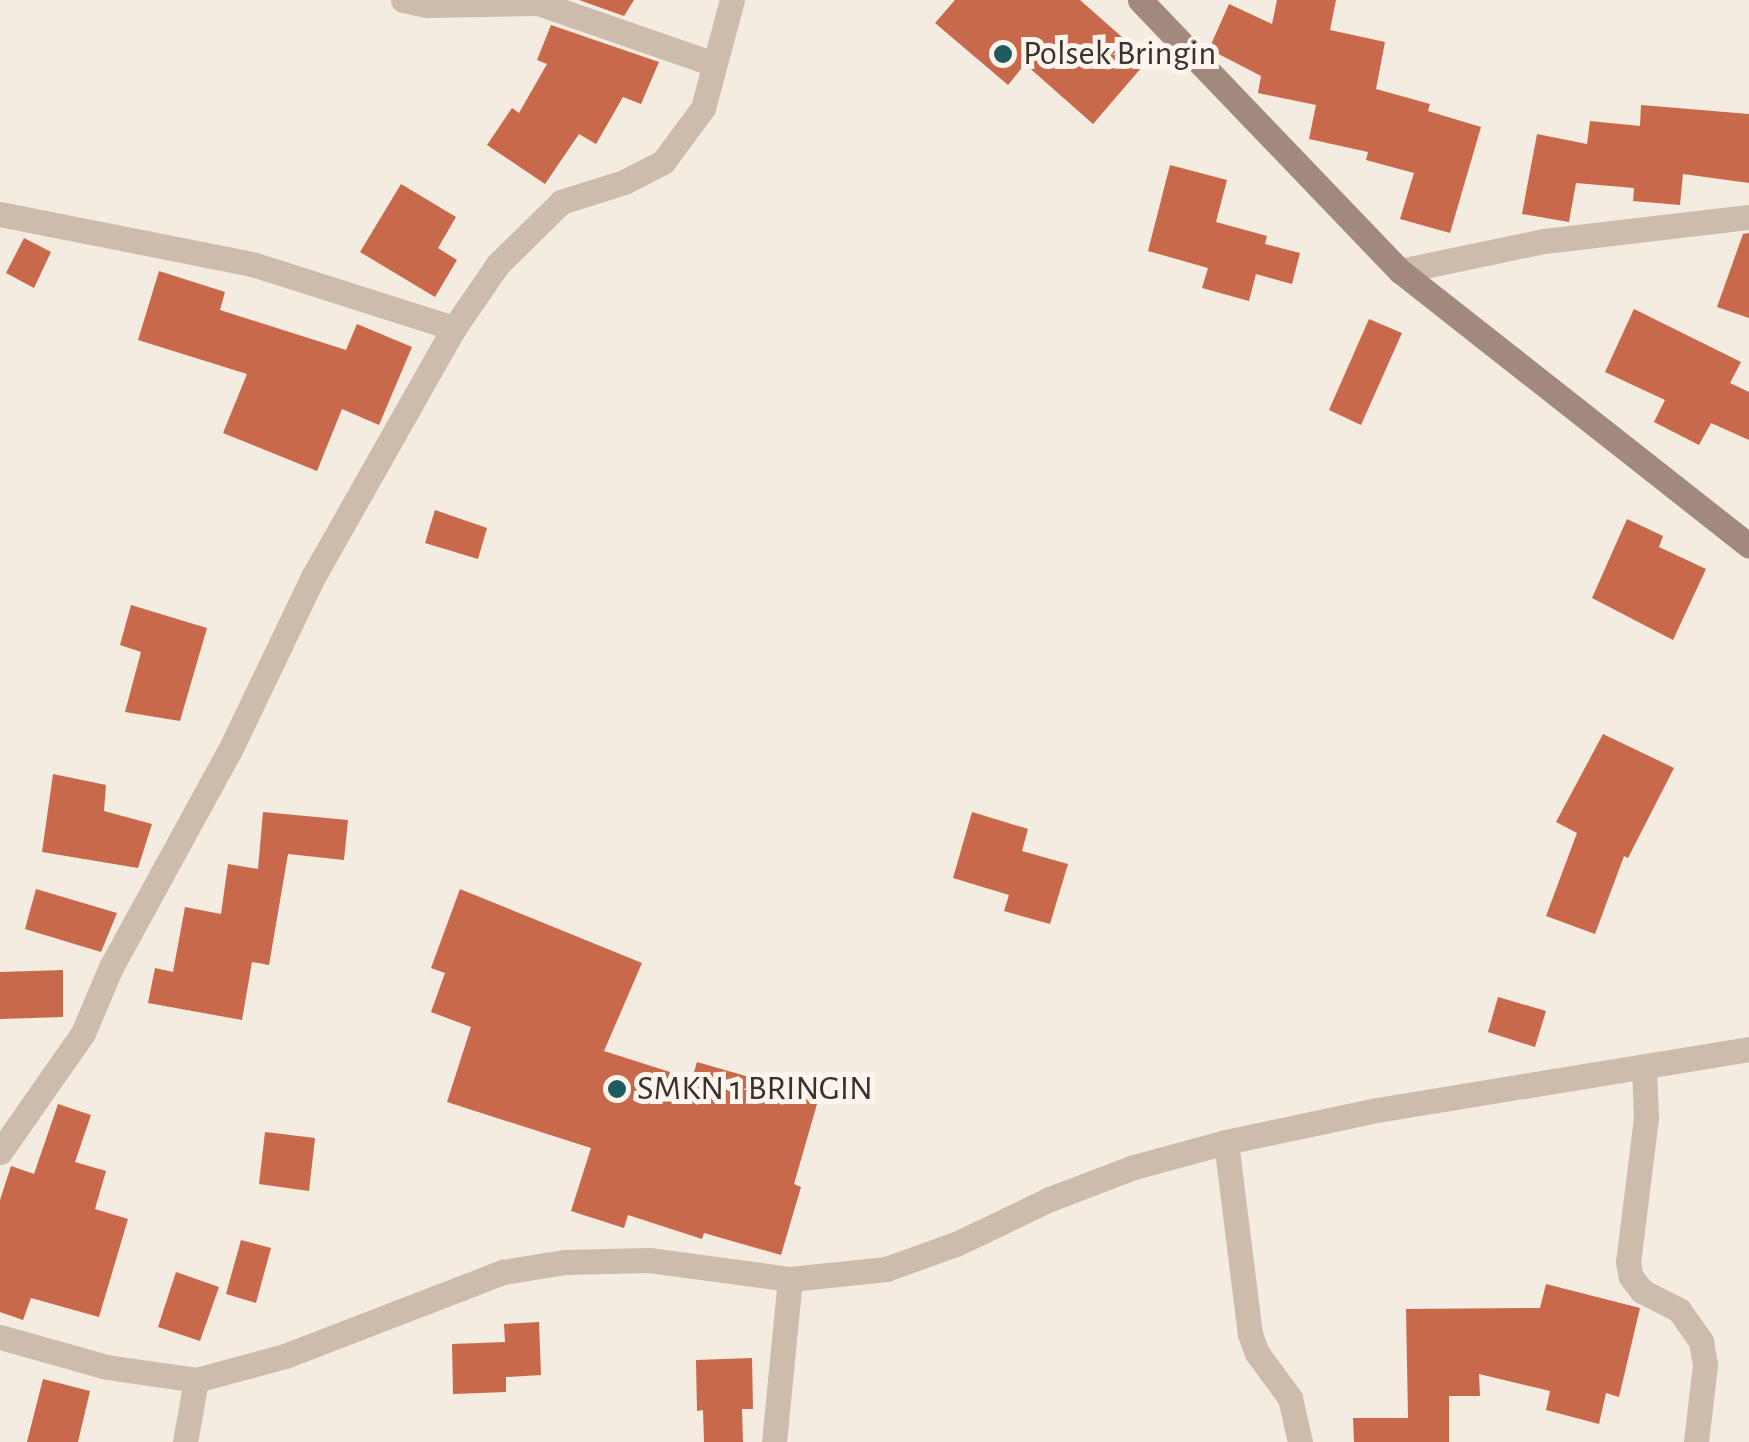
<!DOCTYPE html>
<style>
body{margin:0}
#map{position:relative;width:1749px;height:1442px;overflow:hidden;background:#f4ebe1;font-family:"Alegreya Sans",sans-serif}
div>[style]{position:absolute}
.building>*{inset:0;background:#c8694b}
.street>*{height:25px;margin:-12.5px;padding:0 12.5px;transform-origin:12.5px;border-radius:12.5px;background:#cdbbac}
.secondary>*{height:25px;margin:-12.5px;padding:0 12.5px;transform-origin:12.5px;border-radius:12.5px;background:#a18a7d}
.dots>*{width:28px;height:28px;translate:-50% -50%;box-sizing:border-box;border:5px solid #fbf5ee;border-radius:50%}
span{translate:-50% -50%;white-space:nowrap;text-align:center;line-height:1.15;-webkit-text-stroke:10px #fbf5ee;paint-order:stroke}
.poi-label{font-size:35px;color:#3b302b}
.left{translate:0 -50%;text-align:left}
</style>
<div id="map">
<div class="building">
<i style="clip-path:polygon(579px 0,634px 0,624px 16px)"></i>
<i style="clip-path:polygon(955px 0,1080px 0,1148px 60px,1093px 124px,1025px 64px,1008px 85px,935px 23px)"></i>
<i style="clip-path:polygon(1277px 0,1336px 0,1330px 30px,1385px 42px,1376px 89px,1430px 104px,1428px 111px,1481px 127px,1450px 233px,1400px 219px,1414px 173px,1366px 160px,1368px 152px,1309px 139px,1316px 105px,1258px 93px,1261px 76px,1209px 49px,1229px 4px,1272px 24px)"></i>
<i style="clip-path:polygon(551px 25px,659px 62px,641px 104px,623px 97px,596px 144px,579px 134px,545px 184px,487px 145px,512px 108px,519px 113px,547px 64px,537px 60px)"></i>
<i style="clip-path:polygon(1641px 105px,1749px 114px,1749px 183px,1683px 174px,1680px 205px,1633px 201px,1634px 188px,1576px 183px,1569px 222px,1522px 214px,1537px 134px,1587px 144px,1590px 121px,1640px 126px)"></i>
<i style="clip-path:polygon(1170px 165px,1227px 180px,1216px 222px,1267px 236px,1265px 244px,1300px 253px,1292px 284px,1256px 274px,1249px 301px,1202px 288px,1208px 268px,1148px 251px)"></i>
<i style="clip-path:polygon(401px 184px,456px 217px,438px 248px,457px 260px,435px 297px,360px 252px)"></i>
<i style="clip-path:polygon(1749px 233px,1749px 318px,1717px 307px,1743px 234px)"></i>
<i style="clip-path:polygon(24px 238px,51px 252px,34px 288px,6px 273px)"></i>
<i style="clip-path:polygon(159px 271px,225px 292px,220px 310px,346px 350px,357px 324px,412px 347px,379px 425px,342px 409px,317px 471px,223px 433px,247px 374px,138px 340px)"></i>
<i style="clip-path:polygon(1634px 309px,1741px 362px,1730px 383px,1749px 392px,1749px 440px,1711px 423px,1699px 445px,1654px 422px,1665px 400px,1605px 372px)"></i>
<i style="clip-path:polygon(1369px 319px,1402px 333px,1361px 425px,1329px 410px)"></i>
<i style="clip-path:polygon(435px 510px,487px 528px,478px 559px,425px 543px)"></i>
<i style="clip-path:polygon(1627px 519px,1663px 536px,1659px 547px,1706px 569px,1673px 640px,1592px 598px)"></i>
<i style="clip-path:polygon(131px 605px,207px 628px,180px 721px,125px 712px,141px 652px,120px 645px)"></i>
<i style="clip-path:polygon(1603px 734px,1674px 768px,1628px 858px,1624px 856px,1595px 934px,1546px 916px,1577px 833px,1556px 822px)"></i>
<i style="clip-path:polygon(53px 774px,106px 785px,104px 811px,152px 824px,138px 868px,42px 852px)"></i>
<i style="clip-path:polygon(263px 812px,348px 820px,344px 860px,288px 854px,269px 965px,252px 962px,242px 1020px,148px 1003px,155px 968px,173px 972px,185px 907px,221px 914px,228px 864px,258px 869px)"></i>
<i style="clip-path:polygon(972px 812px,1028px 829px,1022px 851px,1068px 864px,1050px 924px,1004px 911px,1009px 895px,953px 878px)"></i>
<i style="clip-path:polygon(36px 889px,117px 913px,101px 952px,25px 929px)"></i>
<i style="clip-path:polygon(460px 889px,642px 963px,604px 1051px,692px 1079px,697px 1062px,819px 1097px,794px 1184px,801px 1187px,781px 1255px,704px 1233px,702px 1239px,628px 1215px,624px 1228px,571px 1211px,591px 1148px,447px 1102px,471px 1027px,431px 1012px,445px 973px,431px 968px)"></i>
<i style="clip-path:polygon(63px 970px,63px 1017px,0 1019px,0 972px)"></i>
<i style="clip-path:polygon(1498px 997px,1546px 1011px,1535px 1047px,1488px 1032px)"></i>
<i style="clip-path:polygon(58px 1104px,91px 1115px,75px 1162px,106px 1171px,95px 1209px,128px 1219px,99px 1317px,31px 1298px,23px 1320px,0 1312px,0 1200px,11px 1166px,34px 1174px)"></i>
<i style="clip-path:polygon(265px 1132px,315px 1138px,309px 1191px,259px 1184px)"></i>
<i style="clip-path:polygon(241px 1240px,271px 1248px,256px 1303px,226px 1294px)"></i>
<i style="clip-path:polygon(176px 1272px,219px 1287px,200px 1341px,158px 1327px)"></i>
<i style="clip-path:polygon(1546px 1284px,1640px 1308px,1619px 1397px,1606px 1393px,1599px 1424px,1546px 1410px,1550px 1391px,1479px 1374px,1480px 1396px,1449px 1396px,1449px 1442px,1354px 1442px,1353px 1418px,1408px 1418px,1406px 1309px,1540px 1308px)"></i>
<i style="clip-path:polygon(539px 1322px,541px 1375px,506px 1377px,506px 1392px,453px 1394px,452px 1344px,505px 1342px,504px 1324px)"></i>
<i style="clip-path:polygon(752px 1358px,753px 1409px,742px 1409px,743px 1442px,704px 1442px,703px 1410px,697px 1411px,696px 1360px)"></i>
<i style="clip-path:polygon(43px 1379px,90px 1391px,78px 1442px,27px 1442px)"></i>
</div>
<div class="street">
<i style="left:403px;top:0;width:25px;rotate:12deg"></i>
<i style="left:427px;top:5px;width:111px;rotate:-1deg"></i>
<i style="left:538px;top:3px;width:186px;rotate:19.1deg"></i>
<i style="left:0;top:214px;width:257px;rotate:11.2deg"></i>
<i style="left:252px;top:264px;width:212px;rotate:17.6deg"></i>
<i style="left:1400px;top:271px;width:147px;rotate:-11.8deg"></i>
<i style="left:1544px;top:241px;width:206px;rotate:-6.7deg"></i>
<i style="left:1644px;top:1067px;width:51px;rotate:87.8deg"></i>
<i style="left:1646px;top:1118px;width:145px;rotate:97.1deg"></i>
<i style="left:1628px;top:1262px;width:15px;rotate:79deg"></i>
<i style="left:1631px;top:1277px;width:18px;rotate:52deg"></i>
<i style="left:1642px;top:1291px;width:42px;rotate:27.2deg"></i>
<i style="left:1679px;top:1310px;width:39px;rotate:55deg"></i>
<i style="left:1701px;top:1342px;width:23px;rotate:80deg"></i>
<i style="left:1705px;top:1365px;width:78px;rotate:96.7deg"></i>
<i style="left:1226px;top:1142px;width:193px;rotate:82.9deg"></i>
<i style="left:1250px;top:1334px;width:20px;rotate:70deg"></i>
<i style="left:1257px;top:1353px;width:56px;rotate:53.7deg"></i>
<i style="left:1290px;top:1398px;width:45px;rotate:77.2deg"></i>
<i style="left:0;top:1152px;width:145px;rotate:-55.1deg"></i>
<i style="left:83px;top:1033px;width:72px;rotate:-67deg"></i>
<i style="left:111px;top:967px;width:247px;rotate:-61.3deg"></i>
<i style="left:230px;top:750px;width:192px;rotate:-64.4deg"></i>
<i style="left:313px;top:577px;width:286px;rotate:-60.5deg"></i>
<i style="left:454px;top:328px;width:78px;rotate:-55.5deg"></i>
<i style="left:498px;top:264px;width:88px;rotate:-44.5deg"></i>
<i style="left:561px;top:202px;width:66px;rotate:-17.6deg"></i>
<i style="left:624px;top:182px;width:44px;rotate:-27.1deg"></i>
<i style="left:663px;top:162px;width:67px;rotate:-53.5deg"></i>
<i style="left:703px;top:108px;width:112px;rotate:-75deg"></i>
<i style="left:0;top:1337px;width:111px;rotate:15.7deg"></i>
<i style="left:107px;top:1367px;width:90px;rotate:8.3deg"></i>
<i style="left:196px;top:1380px;width:92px;rotate:-15.1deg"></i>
<i style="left:285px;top:1356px;width:234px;rotate:-21.1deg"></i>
<i style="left:503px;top:1272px;width:63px;rotate:-9.2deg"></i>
<i style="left:565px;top:1262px;width:84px;rotate:-1.4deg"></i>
<i style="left:649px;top:1260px;width:142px;rotate:7.7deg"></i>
<i style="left:790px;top:1279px;width:97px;rotate:-5.9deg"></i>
<i style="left:886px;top:1269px;width:74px;rotate:-19.7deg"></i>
<i style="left:956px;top:1244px;width:104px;rotate:-25.6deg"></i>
<i style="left:1050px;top:1199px;width:90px;rotate:-20.9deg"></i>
<i style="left:1134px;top:1167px;width:95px;rotate:-15.2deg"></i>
<i style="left:1226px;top:1142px;width:154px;rotate:-12deg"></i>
<i style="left:1377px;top:1110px;width:377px;rotate:-9.3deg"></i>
<i style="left:185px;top:1442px;width:63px;rotate:-79.9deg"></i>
<i style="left:774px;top:1442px;width:164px;rotate:-84.4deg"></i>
</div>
<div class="secondary">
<i style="left:1140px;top:0;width:376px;rotate:46.2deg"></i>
<i style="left:1400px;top:271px;width:444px;rotate:38.2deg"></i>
</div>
<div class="dots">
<i style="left:1003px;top:54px;background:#1f5a5e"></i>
<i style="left:617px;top:1089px;background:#1f5a5e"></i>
</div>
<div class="poi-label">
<span class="left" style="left:1023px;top:54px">Polsek Bringin</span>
<span class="left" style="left:637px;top:1089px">SMKN 1 BRINGIN</span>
</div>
</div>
